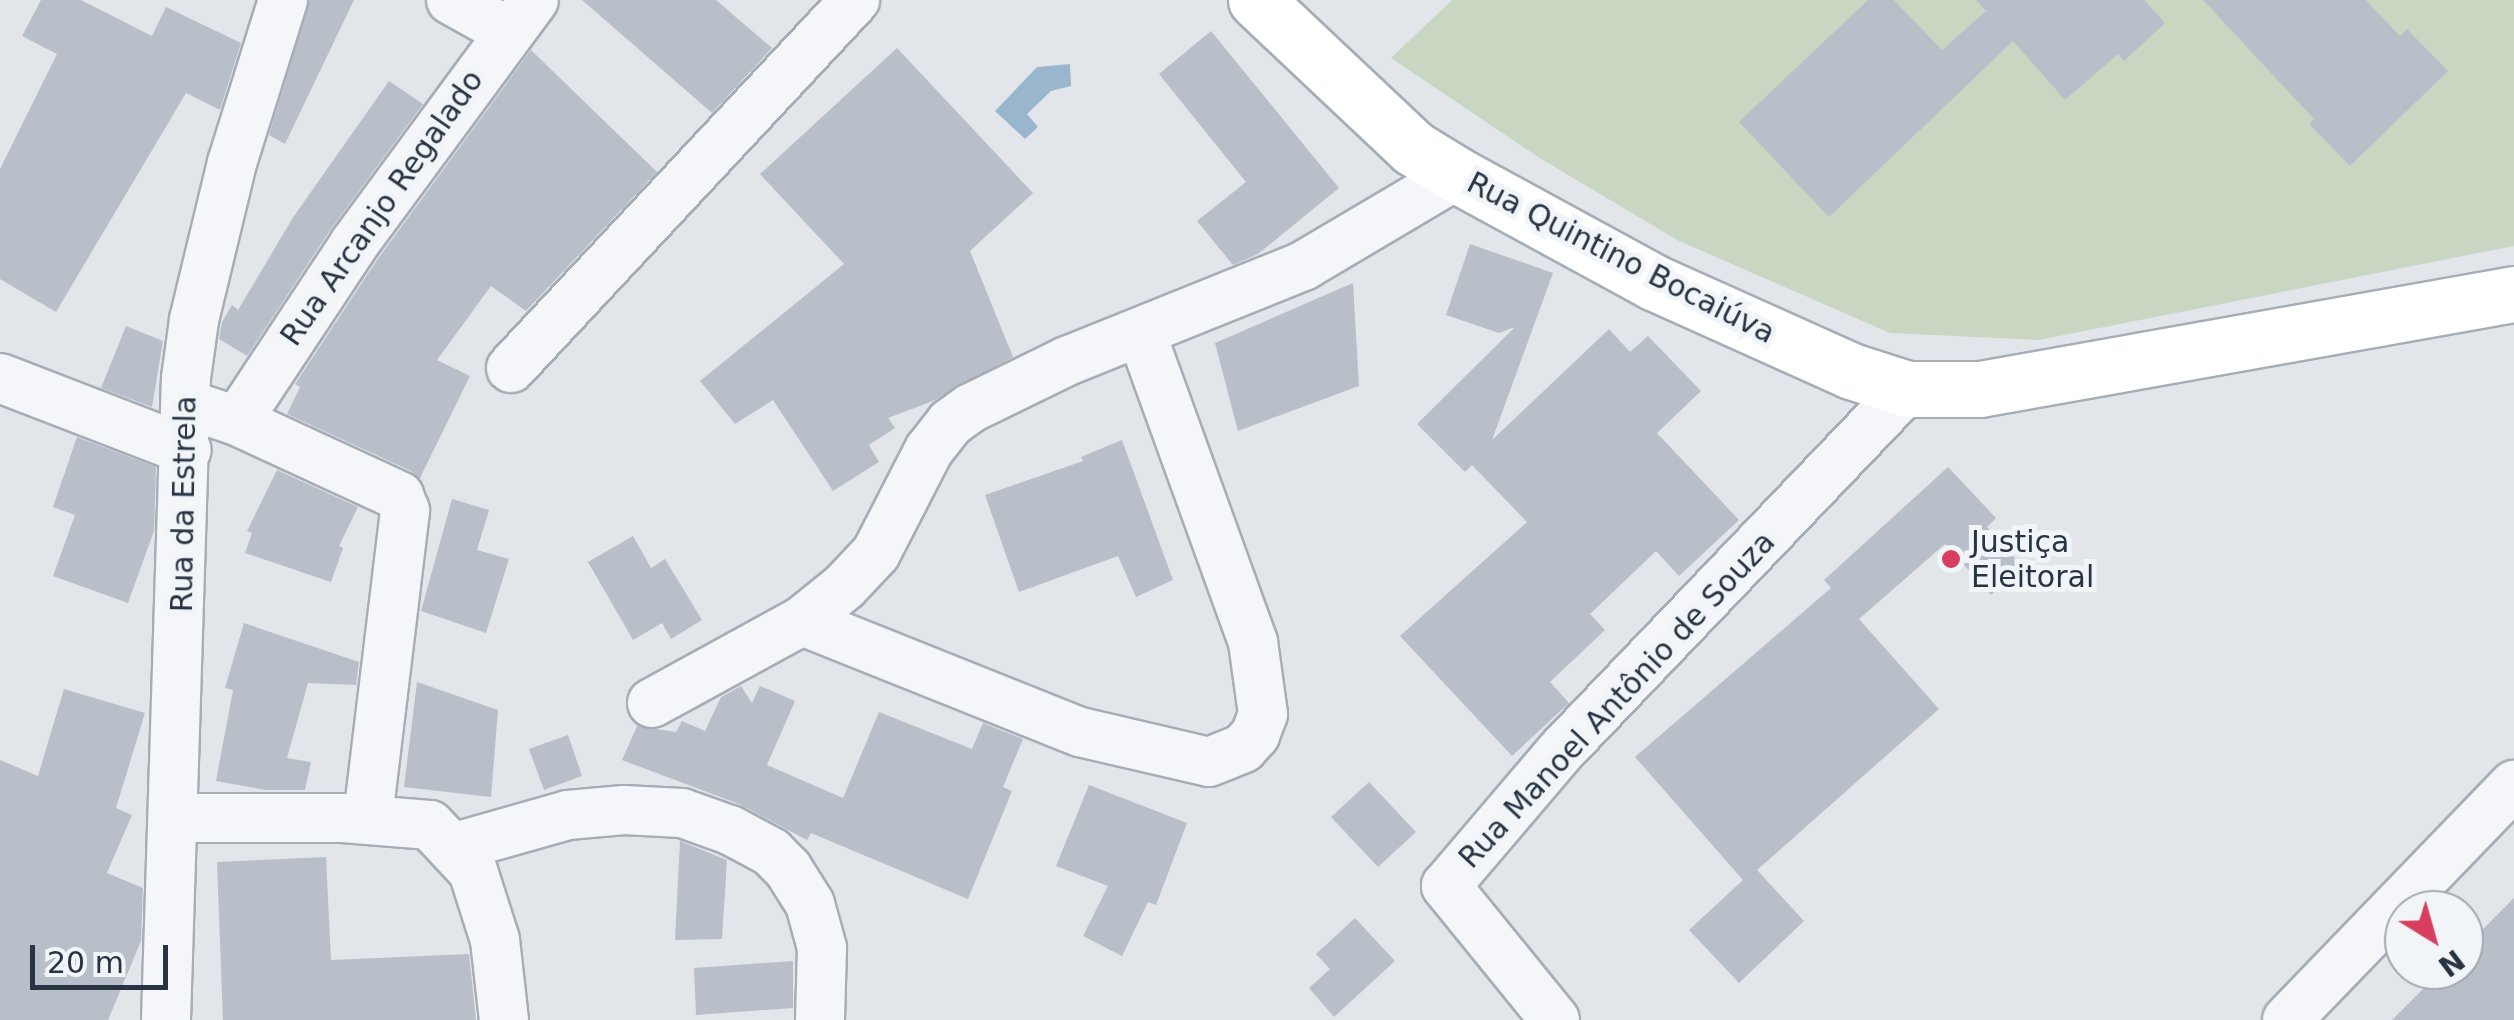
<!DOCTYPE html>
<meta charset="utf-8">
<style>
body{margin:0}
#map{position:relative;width:2514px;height:1020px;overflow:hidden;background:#e2e6eb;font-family:"DejaVu Sans",sans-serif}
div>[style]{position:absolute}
.green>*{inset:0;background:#c8d6c2}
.water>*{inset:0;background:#9ab6cd}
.building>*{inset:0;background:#b8bfc9}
.roads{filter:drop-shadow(2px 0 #a6adb6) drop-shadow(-2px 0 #a6adb6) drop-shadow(0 2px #a6adb6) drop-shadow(0 -2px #a6adb6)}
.minor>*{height:48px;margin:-24px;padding:0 24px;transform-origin:24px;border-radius:24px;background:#f5f6f9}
.major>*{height:55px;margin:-27.5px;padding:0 27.5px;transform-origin:27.5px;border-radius:27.5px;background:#fff}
.dots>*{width:28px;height:28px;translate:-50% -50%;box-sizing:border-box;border:5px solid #f1f5f8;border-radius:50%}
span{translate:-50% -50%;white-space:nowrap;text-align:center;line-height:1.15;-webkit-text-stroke:10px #f1f5f8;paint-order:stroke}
.street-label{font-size:30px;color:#283444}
.poi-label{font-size:30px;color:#283444}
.left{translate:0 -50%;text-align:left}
.north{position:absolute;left:2384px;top:890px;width:100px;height:100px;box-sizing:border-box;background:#f1f5f8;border:2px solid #a1a8b0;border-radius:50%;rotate:143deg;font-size:28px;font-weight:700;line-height:40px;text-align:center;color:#283444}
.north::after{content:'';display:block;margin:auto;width:35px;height:45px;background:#d83e5d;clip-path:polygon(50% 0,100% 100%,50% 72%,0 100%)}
.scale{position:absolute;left:30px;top:945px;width:138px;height:45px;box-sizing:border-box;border:5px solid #283444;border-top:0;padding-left:12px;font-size:30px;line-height:35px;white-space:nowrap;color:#283444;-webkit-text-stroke:8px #f1f5f8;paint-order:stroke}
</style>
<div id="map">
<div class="green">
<i style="clip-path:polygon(1452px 0,2514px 0,2514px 246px,2039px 340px,1890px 333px,1677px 240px,1538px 157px,1391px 58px)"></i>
</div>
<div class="water">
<i style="clip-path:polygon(1070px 64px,1071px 86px,1051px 91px,1027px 114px,1038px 127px,1025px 139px,995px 111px,1037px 67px)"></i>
</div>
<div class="building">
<i style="clip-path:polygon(41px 0,81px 0,152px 36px,166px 7px,241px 43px,220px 110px,186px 93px,56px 312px,0 279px,0 169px,57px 54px,22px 36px)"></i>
<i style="clip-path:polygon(310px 0,354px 0,285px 144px,269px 135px)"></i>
<i style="clip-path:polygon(582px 0,716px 0,772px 48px,712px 113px)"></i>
<i style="clip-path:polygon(1868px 0,1894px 0,1942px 50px,1986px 11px,1976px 0,2144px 0,2165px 23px,2124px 61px,2118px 54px,2065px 100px,2013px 41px,1829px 217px,1739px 122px)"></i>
<i style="clip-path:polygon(2203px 0,2366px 0,2400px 36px,2407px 29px,2448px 71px,2350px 166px,2309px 124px,2314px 119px)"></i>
<i style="clip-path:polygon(1211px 31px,1339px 188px,1258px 254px,1233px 265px,1197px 221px,1246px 182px,1159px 74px)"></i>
<i style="clip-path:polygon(897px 48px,1033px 193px,970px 251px,1013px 357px,933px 401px,888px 418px,895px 428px,869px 445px,879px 462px,833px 491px,773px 400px,735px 424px,700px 381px,844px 264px,760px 174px)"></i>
<i style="clip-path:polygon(531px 50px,657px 172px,526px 311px,491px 286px,437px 360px,470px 376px,419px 480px,411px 471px,287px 414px,300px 387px,295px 384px,377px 260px)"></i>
<i style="clip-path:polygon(389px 81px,423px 104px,331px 229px,247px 356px,219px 339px,222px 322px,232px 305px,238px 310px,294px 216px)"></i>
<i style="clip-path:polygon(1470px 244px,1553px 273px,1492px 440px,1609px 329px,1630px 352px,1648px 336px,1701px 391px,1657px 433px,1739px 520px,1679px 576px,1656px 551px,1590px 614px,1605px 630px,1550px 682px,1569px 703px,1512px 756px,1400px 636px,1527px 522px,1472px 465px,1465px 472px,1417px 424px,1515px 327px,1499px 333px,1446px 315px)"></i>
<i style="clip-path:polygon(1353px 283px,1359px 386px,1238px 431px,1215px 343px)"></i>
<i style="clip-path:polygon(126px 326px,163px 341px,152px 407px,101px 388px)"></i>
<i style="clip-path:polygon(77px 437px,156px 467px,154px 531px,128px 603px,53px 576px,75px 515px,53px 507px)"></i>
<i style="clip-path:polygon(1122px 440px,1173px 580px,1136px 597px,1118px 556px,1019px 592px,985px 495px,1083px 461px,1081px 457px)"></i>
<i style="clip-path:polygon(1948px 467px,1996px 518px,1987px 527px,2022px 566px,1991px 595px,1945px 544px,1859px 619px,1939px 709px,1757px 870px,1804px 921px,1739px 983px,1689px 930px,1743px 880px,1635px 757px,1831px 588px,1824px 580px)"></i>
<i style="clip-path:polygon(277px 470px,358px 507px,339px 546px,343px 548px,331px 582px,245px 553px,252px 533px,247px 531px)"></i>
<i style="clip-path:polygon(452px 499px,489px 510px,477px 550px,509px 559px,486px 633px,421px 611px)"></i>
<i style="clip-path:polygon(633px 536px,651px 568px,665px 559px,702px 620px,671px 639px,662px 623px,633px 640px,588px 562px)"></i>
<i style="clip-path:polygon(244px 623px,359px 662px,356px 685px,308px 683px,287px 758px,311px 762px,305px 790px,265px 790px,216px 781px,233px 690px,225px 688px)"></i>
<i style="clip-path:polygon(417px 682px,498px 710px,491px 797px,404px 787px)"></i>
<i style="clip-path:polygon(741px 686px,752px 703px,760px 686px,795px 701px,767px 765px,843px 798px,879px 712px,972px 749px,983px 723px,1023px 739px,1003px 787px,1012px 791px,968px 899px,811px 833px,807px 840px,739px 804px,622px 760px,637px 726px,676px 732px,682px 721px,705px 731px,721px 697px)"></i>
<i style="clip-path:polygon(64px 689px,145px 713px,116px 808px,132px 815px,107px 873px,143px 888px,141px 941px,108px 1020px,0 1020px,0 760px,38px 776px)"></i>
<i style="clip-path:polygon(568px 735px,582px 776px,544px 790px,529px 749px)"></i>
<i style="clip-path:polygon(1369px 782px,1416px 832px,1378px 867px,1331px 817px)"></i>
<i style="clip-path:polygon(1089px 785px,1187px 823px,1156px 905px,1148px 902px,1122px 956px,1083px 936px,1108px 886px,1056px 866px)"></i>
<i style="clip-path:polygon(680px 841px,727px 860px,722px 939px,675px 940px)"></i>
<i style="clip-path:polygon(326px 857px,331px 960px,469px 954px,476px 1020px,223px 1020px,217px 862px)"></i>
<i style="clip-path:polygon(2514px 898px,2514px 1020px,2392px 1020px,2442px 970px,2464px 970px,2464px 948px)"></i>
<i style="clip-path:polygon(1355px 918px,1395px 961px,1334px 1017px,1309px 988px,1330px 969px,1316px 954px)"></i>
<i style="clip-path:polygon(793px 961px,793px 1008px,696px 1015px,694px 968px)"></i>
</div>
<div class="roads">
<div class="minor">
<i style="left:451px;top:0;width:64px;rotate:29deg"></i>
<i style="left:511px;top:368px;width:504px;rotate:-46.93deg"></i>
<i style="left:0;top:378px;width:200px;rotate:21.1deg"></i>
<i style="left:186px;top:404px;width:54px;rotate:18.4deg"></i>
<i style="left:237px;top:421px;width:179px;rotate:24.8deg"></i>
<i style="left:399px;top:496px;width:16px;rotate:68deg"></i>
<i style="left:405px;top:511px;width:310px;rotate:96.9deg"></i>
<i style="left:237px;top:421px;width:212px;rotate:-56.5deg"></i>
<i style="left:354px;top:244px;width:303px;rotate:-53.6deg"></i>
<i style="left:802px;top:621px;width:299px;rotate:21.8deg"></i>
<i style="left:1080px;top:732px;width:132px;rotate:13.1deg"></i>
<i style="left:1209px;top:762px;width:37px;rotate:-22deg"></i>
<i style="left:1243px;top:748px;width:18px;rotate:-47deg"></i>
<i style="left:1255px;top:735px;width:22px;rotate:-69deg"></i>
<i style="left:1263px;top:714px;width:73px;rotate:-97.9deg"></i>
<i style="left:1253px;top:642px;width:326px;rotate:-109.9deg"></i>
<i style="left:652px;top:703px;width:171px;rotate:-28.7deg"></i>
<i style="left:802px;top:621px;width:55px;rotate:-39.1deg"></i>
<i style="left:845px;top:586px;width:45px;rotate:-46.8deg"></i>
<i style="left:876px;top:553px;width:116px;rotate:-62.8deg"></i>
<i style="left:929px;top:450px;width:34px;rotate:-52deg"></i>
<i style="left:950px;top:423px;width:26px;rotate:-36deg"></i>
<i style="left:971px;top:408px;width:107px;rotate:-26.1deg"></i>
<i style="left:1067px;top:361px;width:254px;rotate:-21.9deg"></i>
<i style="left:1303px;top:266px;width:179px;rotate:-30.6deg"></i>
<i style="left:175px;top:818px;width:168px"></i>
<i style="left:343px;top:818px;width:87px;rotate:4.6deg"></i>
<i style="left:430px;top:825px;width:63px;rotate:46.9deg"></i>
<i style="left:473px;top:871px;width:72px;rotate:72.3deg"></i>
<i style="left:495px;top:940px;width:81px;rotate:83.6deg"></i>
<i style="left:455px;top:847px;width:117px;rotate:-15.8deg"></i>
<i style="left:568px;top:815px;width:56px;rotate:-5.1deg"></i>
<i style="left:624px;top:810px;width:58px;rotate:3deg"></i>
<i style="left:682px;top:813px;width:51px;rotate:19.5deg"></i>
<i style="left:730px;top:830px;width:47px;rotate:28.2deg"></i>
<i style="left:771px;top:852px;width:24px;rotate:45deg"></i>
<i style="left:788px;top:869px;width:41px;rotate:57.8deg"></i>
<i style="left:810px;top:904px;width:46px;rotate:74.7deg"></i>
<i style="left:822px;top:948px;width:72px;rotate:91.6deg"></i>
<i style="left:166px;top:1020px;width:642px;rotate:-88.22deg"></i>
<i style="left:186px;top:378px;width:59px;rotate:-82.1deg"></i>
<i style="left:194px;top:320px;width:162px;rotate:-76.4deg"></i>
<i style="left:232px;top:163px;width:171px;rotate:-72.6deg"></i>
<i style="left:1555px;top:1020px;width:173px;rotate:-129.1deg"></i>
<i style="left:1446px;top:886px;width:177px;rotate:-49.6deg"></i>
<i style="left:1561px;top:751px;width:501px;rotate:-46.29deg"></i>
<i style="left:2287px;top:1020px;width:327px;rotate:-46deg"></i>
</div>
<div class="major">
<i style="left:1256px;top:0;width:216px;rotate:43.3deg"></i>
<i style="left:1413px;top:148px;width:52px;rotate:31.5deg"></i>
<i style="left:1457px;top:175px;width:223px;rotate:28.6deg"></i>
<i style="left:1653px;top:282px;width:217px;rotate:24.2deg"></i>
<i style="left:1851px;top:371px;width:59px;rotate:17.8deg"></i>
<i style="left:1907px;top:389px;width:73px"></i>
<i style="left:1980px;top:389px;width:542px;rotate:-10.09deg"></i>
</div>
</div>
<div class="dots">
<i style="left:1951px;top:559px;background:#d83e5d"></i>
</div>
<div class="street-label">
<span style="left:382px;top:208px;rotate:-55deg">Rua Arcanjo Regalado</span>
<span style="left:1621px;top:258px;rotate:27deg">Rua Quintino Bocaiúva</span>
<span style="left:184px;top:504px;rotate:-89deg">Rua da Estrela</span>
<span style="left:1617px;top:700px;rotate:-47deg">Rua Manoel Antônio de Souza</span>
</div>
<div class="poi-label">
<span class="left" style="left:1971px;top:559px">Justiça<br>Eleitoral</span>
</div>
<div class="north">N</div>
<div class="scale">20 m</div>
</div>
